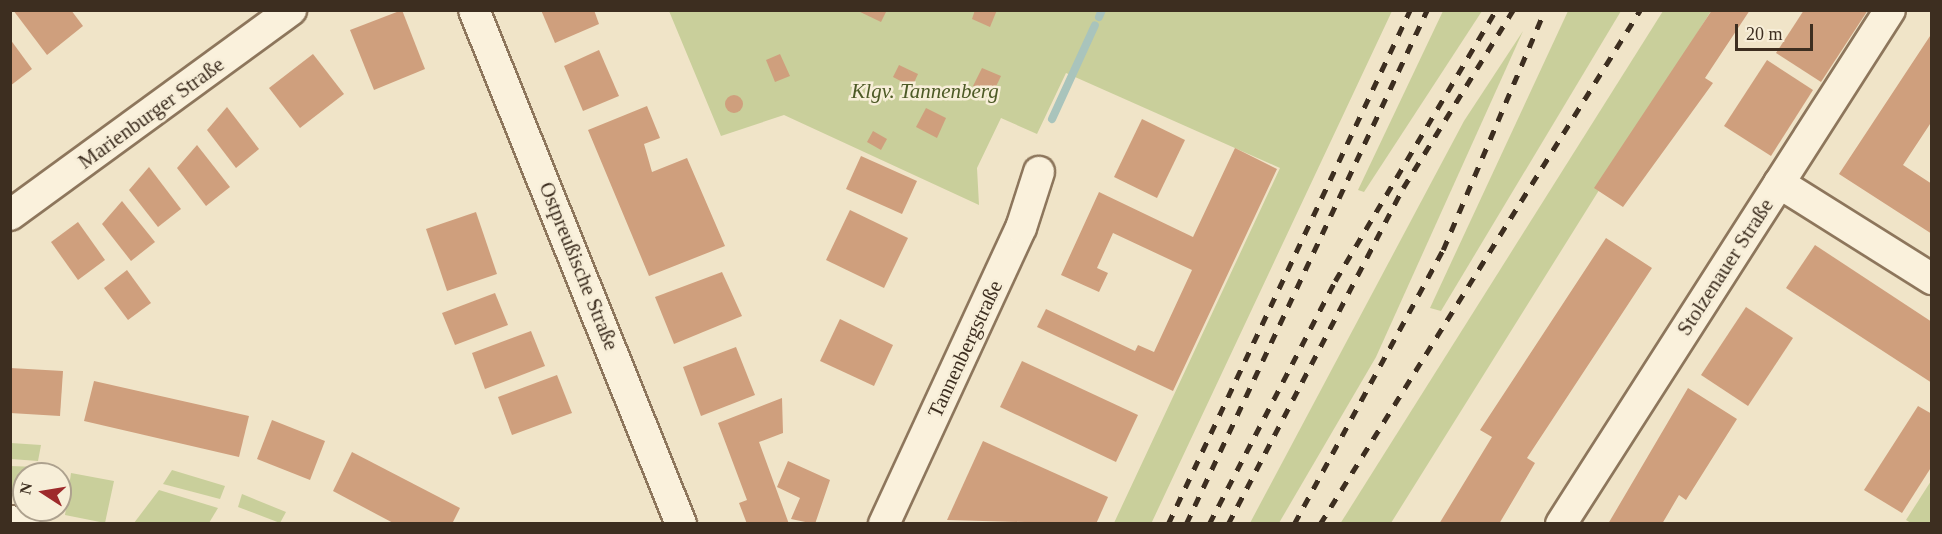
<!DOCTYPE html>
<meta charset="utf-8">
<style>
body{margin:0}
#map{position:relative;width:1942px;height:534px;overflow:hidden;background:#f0e4c8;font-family:Georgia,serif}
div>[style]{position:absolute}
.green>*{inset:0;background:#c9cf9b}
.stream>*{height:8px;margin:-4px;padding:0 4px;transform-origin:4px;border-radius:4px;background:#a9c4bc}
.building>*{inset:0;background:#cf9f7d}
.round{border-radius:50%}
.roads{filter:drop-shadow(2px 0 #8d765c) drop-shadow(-2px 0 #8d765c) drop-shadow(0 2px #8d765c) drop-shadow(0 -2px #8d765c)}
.street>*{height:30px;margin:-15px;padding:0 15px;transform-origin:15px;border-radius:15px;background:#faf1dc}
.secondary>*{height:33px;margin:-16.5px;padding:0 16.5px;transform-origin:16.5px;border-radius:16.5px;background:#faf1dc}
.rail>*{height:4.5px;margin-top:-2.25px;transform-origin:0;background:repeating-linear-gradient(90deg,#3d2e20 0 10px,transparent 0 20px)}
span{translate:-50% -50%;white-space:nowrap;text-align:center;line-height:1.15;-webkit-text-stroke:5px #f7eed8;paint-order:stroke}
.park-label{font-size:21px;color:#4d5a26;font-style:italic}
.street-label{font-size:21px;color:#3d2e20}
.frame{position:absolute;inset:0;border:12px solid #3d2e20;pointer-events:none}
.north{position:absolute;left:12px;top:462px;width:60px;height:60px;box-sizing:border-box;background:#f7eed8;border:2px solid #ada18e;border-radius:50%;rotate:282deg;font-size:16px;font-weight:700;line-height:24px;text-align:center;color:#3d2e20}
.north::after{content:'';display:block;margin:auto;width:21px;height:27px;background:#9e2a2b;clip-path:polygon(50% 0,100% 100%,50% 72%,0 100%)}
.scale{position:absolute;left:1735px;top:24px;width:78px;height:27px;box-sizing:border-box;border:3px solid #3d2e20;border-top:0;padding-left:8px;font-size:18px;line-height:21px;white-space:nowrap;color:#3d2e20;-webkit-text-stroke:4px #f7eed8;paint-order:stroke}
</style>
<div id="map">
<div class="green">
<i style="clip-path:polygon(669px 11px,1392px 11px,1151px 524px,1114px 523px,1280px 168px,1066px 73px,1037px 134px,1001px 118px,977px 168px,979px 205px,784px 115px,721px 136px)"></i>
<i style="clip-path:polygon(1443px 11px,1482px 11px,1364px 192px,1358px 190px)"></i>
<i style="clip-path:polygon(1568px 11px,1621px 11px,1441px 311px,1430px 308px)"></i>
<i style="clip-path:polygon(1663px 11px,1711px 11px,1391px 523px,1340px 524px)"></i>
<i style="clip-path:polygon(1523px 31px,1376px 357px,1279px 523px,1250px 523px,1464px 121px)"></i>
<i style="clip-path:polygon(11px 443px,41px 445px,38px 461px,11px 459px)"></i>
<i style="clip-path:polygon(10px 466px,38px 467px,37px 474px,24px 474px,24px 497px,11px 496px)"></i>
<i style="clip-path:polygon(172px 470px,225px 486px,220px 499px,163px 484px)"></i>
<i style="clip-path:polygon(71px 473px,114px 481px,105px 523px,65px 515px)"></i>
<i style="clip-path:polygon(1931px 481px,1931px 523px,1911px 523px,1906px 520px)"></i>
<i style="clip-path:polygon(159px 490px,218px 508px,209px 523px,134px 523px)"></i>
<i style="clip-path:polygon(242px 494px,286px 512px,280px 523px,238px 507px)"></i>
</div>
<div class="stream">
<i style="left:1099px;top:17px;width:8px;rotate:-67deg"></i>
<i style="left:1052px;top:119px;width:103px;rotate:-65.4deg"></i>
</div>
<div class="building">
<i style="clip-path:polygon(13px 10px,71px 10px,83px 26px,47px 55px)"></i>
<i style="clip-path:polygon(402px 10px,425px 69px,374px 90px,350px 30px)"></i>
<i style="clip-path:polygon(541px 10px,594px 10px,599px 24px,555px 43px)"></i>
<i style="clip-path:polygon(856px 10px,887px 10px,881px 22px)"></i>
<i style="clip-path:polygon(975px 10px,997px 10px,990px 27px,972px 19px)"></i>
<i style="clip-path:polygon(1712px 10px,1750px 10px,1705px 78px,1713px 83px,1623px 207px,1594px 188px)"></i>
<i style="clip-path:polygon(1804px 10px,1868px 10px,1821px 82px,1776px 53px)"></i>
<i style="clip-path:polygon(1932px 33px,1932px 121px,1903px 165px,1932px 184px,1932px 234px,1839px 174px)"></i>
<i style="clip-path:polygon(10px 39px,32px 69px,10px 86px)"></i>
<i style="clip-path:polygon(599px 50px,619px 96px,583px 111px,564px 66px)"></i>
<i style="clip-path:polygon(313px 54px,344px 94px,300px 128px,269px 88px)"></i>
<i style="clip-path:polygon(780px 54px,790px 76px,775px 82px,766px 60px)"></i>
<i style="clip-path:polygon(1767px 60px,1813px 90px,1771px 156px,1724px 126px)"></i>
<i style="clip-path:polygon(899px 65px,918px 74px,912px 87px,893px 77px)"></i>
<i style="clip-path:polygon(982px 68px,1001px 76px,992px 95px,973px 86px)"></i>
<i class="round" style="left:725px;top:95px;width:18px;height:18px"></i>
<i style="clip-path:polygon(647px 106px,660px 138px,644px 144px,652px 172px,687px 158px,725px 246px,649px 276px,588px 130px)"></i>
<i style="clip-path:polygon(227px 107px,259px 149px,236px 168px,207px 130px)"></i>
<i style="clip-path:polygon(926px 108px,946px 118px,937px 138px,916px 127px)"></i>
<i style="clip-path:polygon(1142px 119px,1185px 140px,1157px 198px,1114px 177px)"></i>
<i style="clip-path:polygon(873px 131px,887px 139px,881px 150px,867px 142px)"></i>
<i style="clip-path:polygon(197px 145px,230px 187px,206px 206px,177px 168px)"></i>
<i style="clip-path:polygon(1235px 148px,1277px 169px,1173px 391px,1037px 327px,1046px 309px,1135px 351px,1138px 345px,1154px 352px,1192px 270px,1113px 233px,1097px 268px,1108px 273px,1099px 292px,1061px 275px,1099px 192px,1193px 237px)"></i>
<i style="clip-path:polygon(861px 156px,917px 181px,902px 214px,846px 189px)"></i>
<i style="clip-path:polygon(149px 167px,181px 209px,158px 227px,129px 190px)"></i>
<i style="clip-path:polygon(122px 201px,155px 242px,131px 261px,102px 224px)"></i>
<i style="clip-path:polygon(850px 210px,908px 238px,884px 288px,826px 260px)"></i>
<i style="clip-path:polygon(476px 212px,497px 274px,447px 291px,426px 229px)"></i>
<i style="clip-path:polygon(78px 222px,105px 260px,78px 280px,51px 242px)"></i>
<i style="clip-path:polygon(1606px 238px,1652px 268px,1527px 458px,1535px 463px,1499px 524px,1439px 524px,1492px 437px,1480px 430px)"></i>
<i style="clip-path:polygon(1815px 245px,1932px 322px,1932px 383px,1786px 288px)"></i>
<i style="clip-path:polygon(127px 270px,151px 303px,128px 320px,104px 288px)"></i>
<i style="clip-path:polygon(722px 272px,742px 316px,674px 344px,655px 297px)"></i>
<i style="clip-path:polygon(495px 293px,508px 325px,455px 345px,442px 313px)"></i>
<i style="clip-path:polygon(1746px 307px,1793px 338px,1748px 406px,1701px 375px)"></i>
<i style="clip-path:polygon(840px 319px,893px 345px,874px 386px,820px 361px)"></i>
<i style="clip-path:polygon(531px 331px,545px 366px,485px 389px,472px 353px)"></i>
<i style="clip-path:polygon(736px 347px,755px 395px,701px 416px,683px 367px)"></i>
<i style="clip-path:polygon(1022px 361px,1138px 415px,1116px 462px,1000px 407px)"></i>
<i style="clip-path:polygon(10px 368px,63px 371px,60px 416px,10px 413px)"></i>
<i style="clip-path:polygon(557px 375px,572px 413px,512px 435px,498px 397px)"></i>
<i style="clip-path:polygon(94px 381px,249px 416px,239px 457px,84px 421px)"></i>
<i style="clip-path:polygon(1688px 388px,1737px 419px,1686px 500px,1679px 495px,1662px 524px,1608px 524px)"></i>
<i style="clip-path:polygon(782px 398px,783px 433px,759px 442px,789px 524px,747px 524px,739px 503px,747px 500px,718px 423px)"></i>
<i style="clip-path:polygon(1918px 406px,1932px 414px,1932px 466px,1902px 513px,1864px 490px)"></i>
<i style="clip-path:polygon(272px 420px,325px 441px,310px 480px,257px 459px)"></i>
<i style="clip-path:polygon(983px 441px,1108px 497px,1096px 524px,947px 520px)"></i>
<i style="clip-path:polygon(352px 452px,460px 508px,452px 524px,395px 524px,333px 491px)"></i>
<i style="clip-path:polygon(788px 461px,830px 480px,815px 524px,791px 519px,800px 498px,777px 487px)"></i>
</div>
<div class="roads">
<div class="street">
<i style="left:474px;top:10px;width:554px;rotate:68.06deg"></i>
<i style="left:1779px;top:183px;width:181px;rotate:32.1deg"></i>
<i style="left:10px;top:215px;width:348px;rotate:-36.1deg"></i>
<i style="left:884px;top:524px;width:326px;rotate:-65.2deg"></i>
<i style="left:1021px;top:228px;width:59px;rotate:-72.2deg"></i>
<i style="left:1561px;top:524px;width:610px;rotate:-57.38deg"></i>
</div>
<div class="secondary">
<i style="left:10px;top:522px;width:13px;rotate:9deg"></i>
</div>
</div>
<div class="rail">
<i style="left:1168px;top:524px;width:568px;rotate:-64.79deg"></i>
<i style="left:1186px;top:524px;width:568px;rotate:-64.88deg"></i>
<i style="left:1209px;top:524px;width:274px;rotate:-62.6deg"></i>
<i style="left:1335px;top:281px;width:315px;rotate:-59.3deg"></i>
<i style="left:1228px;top:524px;width:379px;rotate:-62.5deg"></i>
<i style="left:1403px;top:188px;width:209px;rotate:-58.3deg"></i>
<i style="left:1294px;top:524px;width:312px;rotate:-61.5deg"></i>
<i style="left:1443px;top:250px;width:261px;rotate:-67deg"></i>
<i style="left:1320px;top:524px;width:605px;rotate:-58.09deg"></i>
</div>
<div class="park-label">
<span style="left:925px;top:91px">Klgv. Tannenberg</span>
</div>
<div class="street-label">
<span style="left:151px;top:113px;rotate:-36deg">Marienburger Straße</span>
<span style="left:579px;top:266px;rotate:68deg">Ostpreußische Straße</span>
<span style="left:1725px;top:267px;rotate:-57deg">Stolzenauer Straße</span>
<span style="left:965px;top:349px;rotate:-65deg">Tannenbergstraße</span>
</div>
<div class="frame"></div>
<div class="north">N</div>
<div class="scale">20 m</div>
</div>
